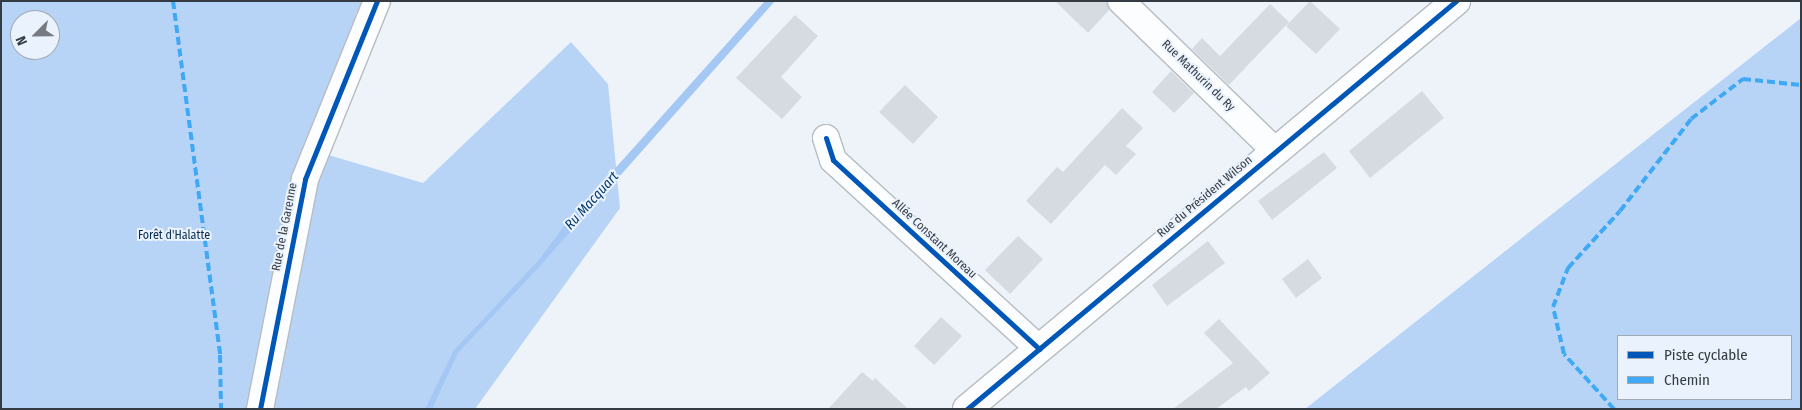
<!DOCTYPE html>
<meta charset="utf-8">
<style>
body{margin:0}
#map{position:relative;width:1802px;height:410px;overflow:hidden;background:#eef3f9;font-family:"Fira Sans Condensed",sans-serif}
div>[style]{position:absolute}
.forest>*{inset:0;background:#b7d4f7}
.water>*{inset:0;background:#a4c8f3}
.building>*{inset:0;background:#d6dbe1}
.roads{filter:drop-shadow(1px 0 #b7bcc2) drop-shadow(-1px 0 #b7bcc2) drop-shadow(0 1px #b7bcc2) drop-shadow(0 -1px #b7bcc2)}
.street>*{height:26px;margin:-13px;padding:0 13px;transform-origin:13px;border-radius:13px;background:#fcfdfe}
.secondary>*{height:28px;margin:-14px;padding:0 14px;transform-origin:14px;border-radius:14px;background:#fcfdfe}
.quiet>*{height:4px;margin-top:-2px;transform-origin:0;background:repeating-linear-gradient(90deg,#3fa9f5 0 8px,transparent 0 12px)}
.cycleway>*{height:5px;margin:-2.5px;padding:0 2.5px;transform-origin:2.5px;border-radius:2.5px;background:#0057b8}
span{translate:-50% -50%;white-space:nowrap;text-align:center;line-height:1.15;-webkit-text-stroke:4px #eaf3fd;paint-order:stroke}
.street-label{font-size:12px;color:#353b42}
.park-label{font-size:12px;color:#092c51}
.water-label{font-size:14px;color:#03396c;font-style:italic}
.frame{position:absolute;inset:0;border:2px solid #353b42;pointer-events:none}
.legend{position:absolute;left:1617px;top:335px;width:175px;height:65px;box-sizing:border-box;background:#eaf3fd;border:1px solid #a2a9b2;margin:0;padding:6px 9px;list-style:none;font-size:15px;color:#353b42}
.legend li{display:flex;align-items:center;gap:10px;height:25px}
.legend b{width:25px;border:1px solid #a2a9b2}
.north{position:absolute;left:10px;top:10px;width:50px;height:50px;box-sizing:border-box;background:#eaf3fd;border:1px solid #a2a9b2;border-radius:50%;rotate:247deg;font-size:14px;font-weight:700;line-height:20px;text-align:center;color:#353b42}
.north::after{content:'';display:block;margin:auto;width:18px;height:22px;background:#767b82;clip-path:polygon(50% 0,100% 100%,50% 72%,0 100%)}
</style>
<div id="map">
<div class="forest">
<i style="clip-path:polygon(evenodd,1px 1px,385px 1px,356px 13px,325px 154px,423px 183px,571px 42px,608px 84px,620px 208px,475px 409px,1px 409px,1px 1px,20px 20px,50px 20px,50px 50px,20px 50px,20px 20px)"></i>
<i style="clip-path:polygon(evenodd,1801px 18px,1801px 409px,1305px 409px,1801px 18px,1618px 336px,1791px 336px,1791px 399px,1618px 399px,1618px 336px)"></i>
</div>
<div class="water">
<i style="clip-path:polygon(765px 1px,775px 1px,540px 266px,458px 353px,432px 409px,425px 409px,454px 350px,537px 262px,568px 221px)"></i>
</div>
<div class="building">
<i style="clip-path:polygon(1055px 1px,1106px 1px,1109px 10px,1088px 33px)"></i>
<i style="clip-path:polygon(1310px 1px,1340px 29px,1316px 54px,1286px 26px)"></i>
<i style="clip-path:polygon(1270px 4px,1289px 22px,1229px 85px,1192px 49px,1202px 38px,1220px 56px)"></i>
<i style="clip-path:polygon(795px 15px,818px 36px,781px 77px,802px 97px,782px 119px,736px 78px)"></i>
<i style="clip-path:polygon(1171px 71px,1194px 93px,1174px 113px,1152px 92px)"></i>
<i style="clip-path:polygon(905px 85px,938px 117px,913px 144px,879px 112px)"></i>
<i style="clip-path:polygon(1422px 91px,1444px 118px,1370px 178px,1349px 151px)"></i>
<i style="clip-path:polygon(1122px 108px,1143px 128px,1126px 146px,1136px 154px,1116px 175px,1105px 165px,1051px 224px,1026px 201px,1057px 167px,1063px 172px)"></i>
<i style="clip-path:polygon(1324px 152px,1337px 168px,1272px 220px,1258px 201px)"></i>
<i style="clip-path:polygon(1018px 236px,1043px 259px,1010px 294px,985px 270px)"></i>
<i style="clip-path:polygon(1208px 241px,1225px 263px,1167px 306px,1152px 285px)"></i>
<i style="clip-path:polygon(1308px 259px,1322px 278px,1296px 298px,1282px 279px)"></i>
<i style="clip-path:polygon(941px 317px,962px 336px,934px 365px,914px 346px)"></i>
<i style="clip-path:polygon(1219px 319px,1270px 373px,1249px 391px,1246px 387px,1216px 409px,1173px 409px,1233px 363px,1204px 333px)"></i>
<i style="clip-path:polygon(862px 372px,873px 381px,875px 378px,908px 409px,828px 409px)"></i>
</div>
<div class="roads">
<div class="street">
<i style="left:1121px;top:1px;width:215px;rotate:44.2deg"></i>
<i style="left:826px;top:138px;width:23px;rotate:72deg"></i>
<i style="left:833px;top:160px;width:280px;rotate:42.5deg"></i>
<i style="left:260px;top:409px;width:234px;rotate:-78.9deg"></i>
<i style="left:305px;top:179px;width:192px;rotate:-68deg"></i>
</div>
<div class="secondary">
<i style="left:967px;top:409px;width:637px;rotate:-39.84deg"></i>
</div>
</div>
<div class="quiet">
<i style="left:173px;top:1px;width:357px;rotate:82.4deg"></i>
<i style="left:220px;top:355px;width:54px;rotate:88.9deg"></i>
<i style="left:1614px;top:409px;width:74px;rotate:-132.3deg"></i>
<i style="left:1564px;top:354px;width:48px;rotate:-103.2deg"></i>
<i style="left:1553px;top:307px;width:42px;rotate:-69deg"></i>
<i style="left:1568px;top:268px;width:77px;rotate:-47.6deg"></i>
<i style="left:1620px;top:211px;width:116px;rotate:-52.3deg"></i>
<i style="left:1691px;top:119px;width:66px;rotate:-37.6deg"></i>
<i style="left:1743px;top:79px;width:58px;rotate:5.9deg"></i>
</div>
<div class="cycleway">
<i style="left:826px;top:138px;width:23px;rotate:72deg"></i>
<i style="left:833px;top:160px;width:280px;rotate:42.5deg"></i>
<i style="left:260px;top:409px;width:234px;rotate:-78.9deg"></i>
<i style="left:305px;top:179px;width:192px;rotate:-68deg"></i>
<i style="left:967px;top:409px;width:637px;rotate:-39.84deg"></i>
</div>
<div class="street-label">
<span style="left:1198px;top:76px;rotate:44deg">Rue Mathurin du Ry</span>
<span style="left:1205px;top:197px;rotate:-40deg">Rue du Président Wilson</span>
<span style="left:285px;top:227px;rotate:-79deg">Rue de la Garenne</span>
<span style="left:934px;top:239px;rotate:43deg">Allée Constant Moreau</span>
</div>
<div class="park-label">
<span style="left:174px;top:236px">Forêt d'Halatte</span>
</div>
<div class="water-label">
<span style="left:592px;top:201px;rotate:-48deg">Ru Macquart</span>
</div>
<div class="frame"></div>
<ul class="legend">
<li><b style="height:6px;background:#0057b8"></b>Piste cyclable</li>
<li><b style="height:6px;background:#3fa9f5"></b>Chemin</li>
</ul>
<div class="north">N</div>
</div>
